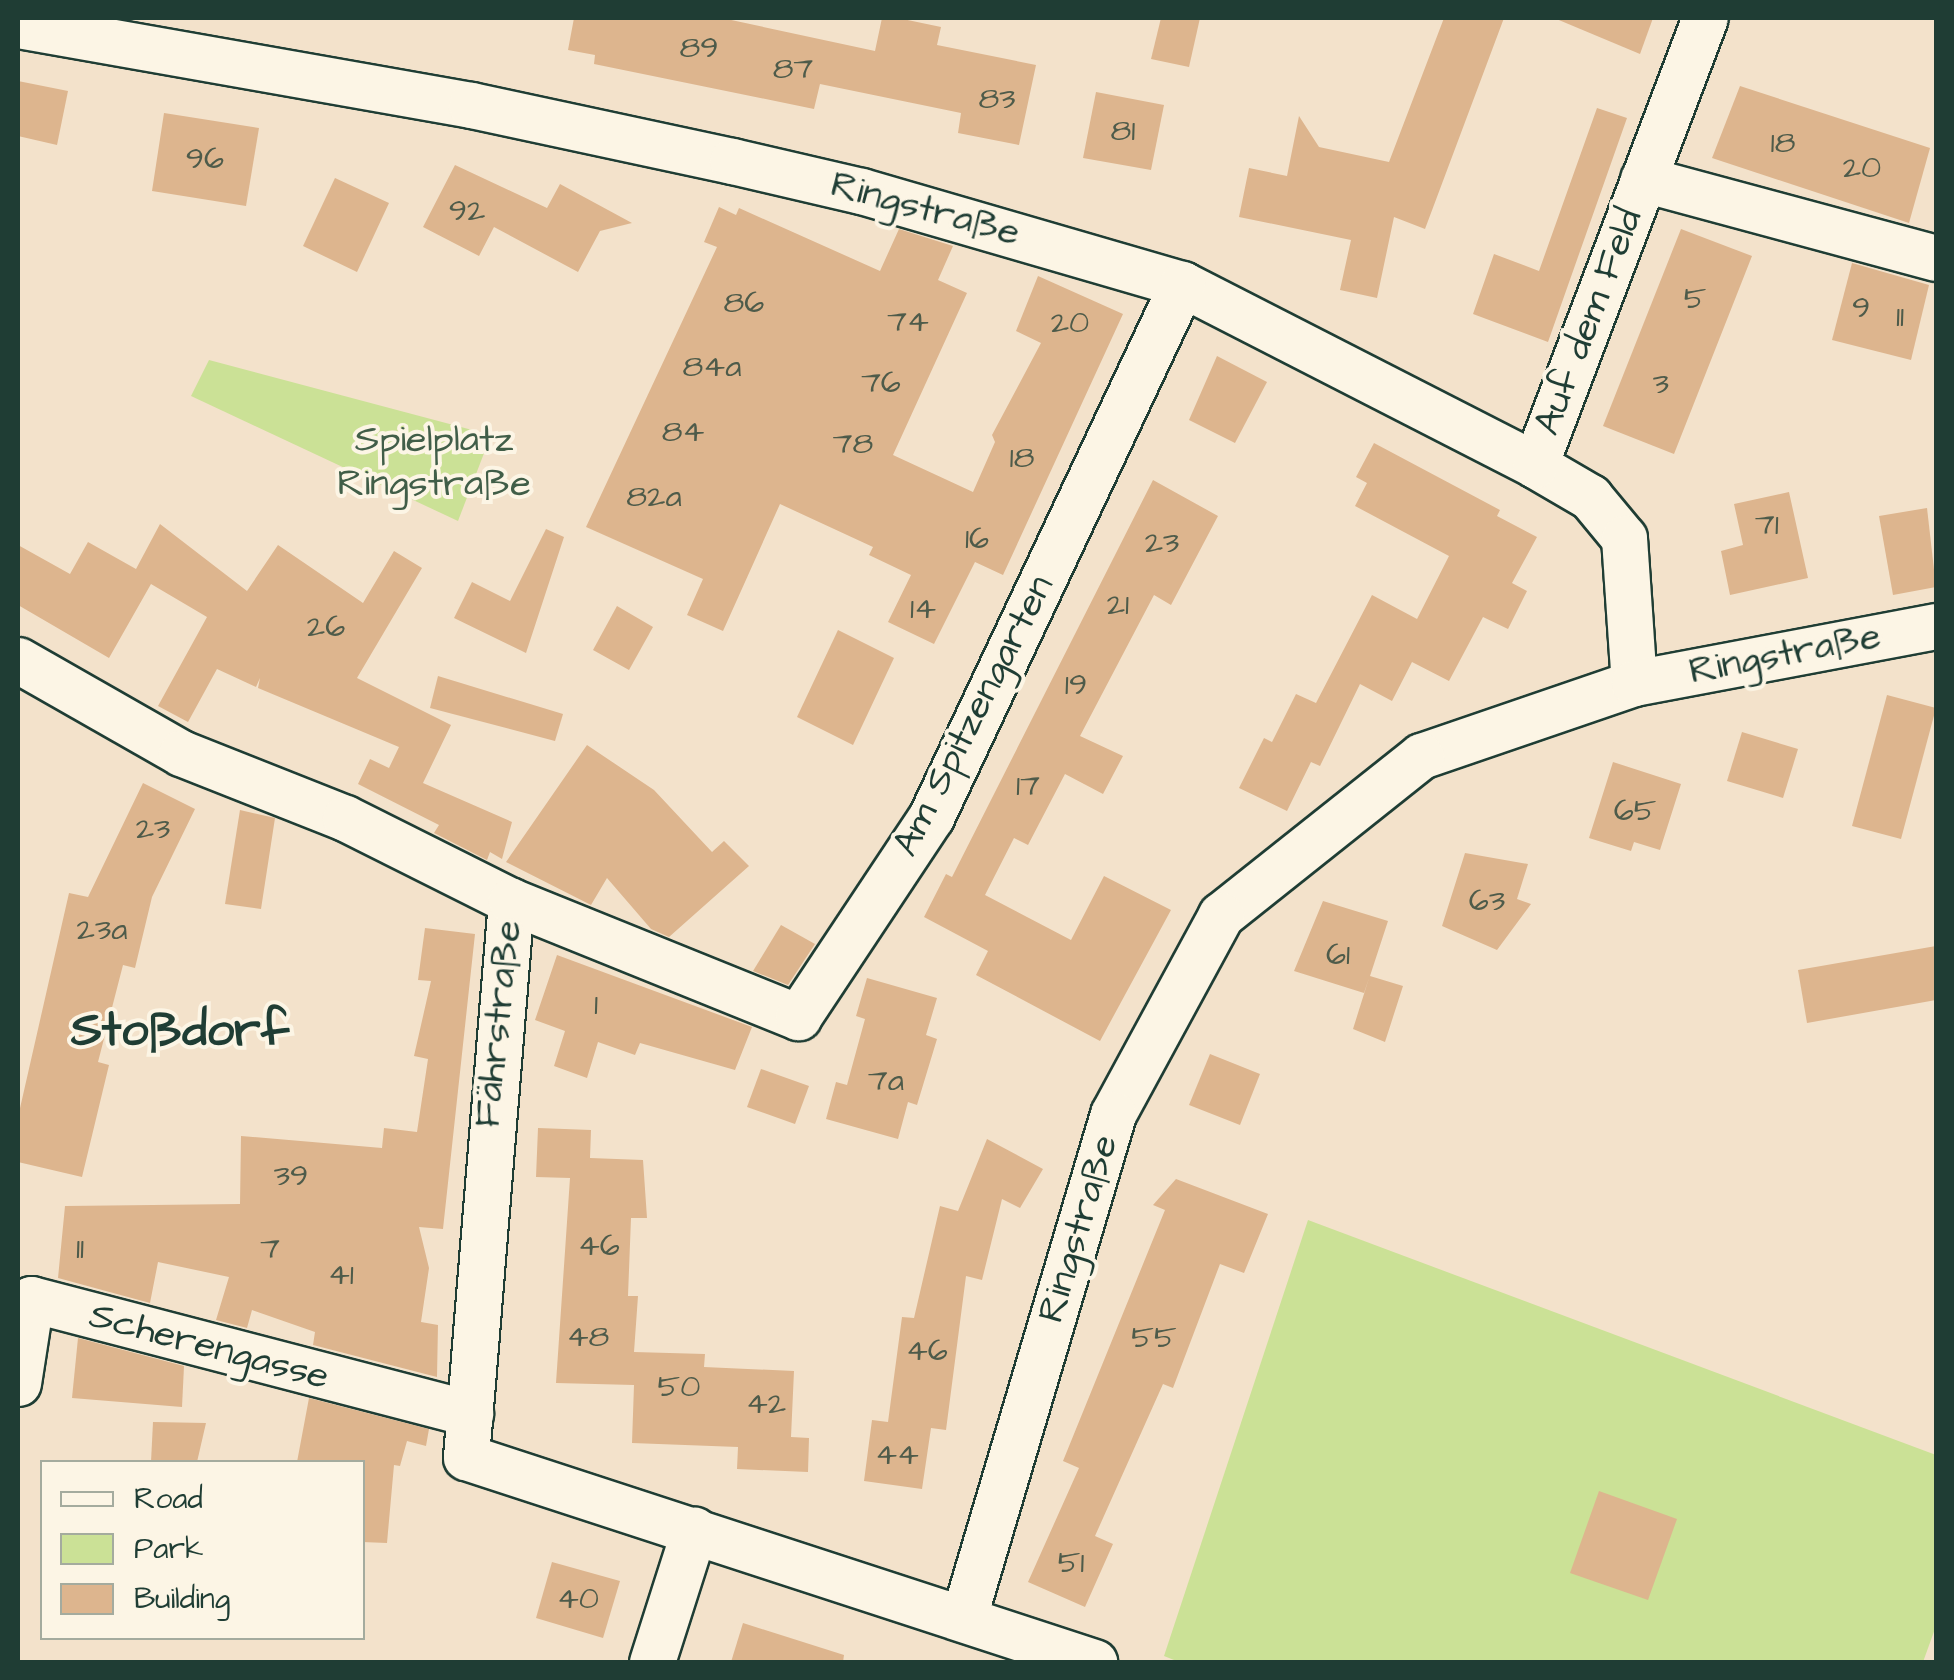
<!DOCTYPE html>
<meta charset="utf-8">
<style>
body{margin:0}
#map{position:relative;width:1954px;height:1680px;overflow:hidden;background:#f3e2cb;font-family:"Architects Daughter",sans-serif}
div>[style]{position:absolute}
.green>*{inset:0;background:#cbe196}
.building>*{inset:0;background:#ddb58e}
.roads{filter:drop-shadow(2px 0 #1f3d34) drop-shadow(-2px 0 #1f3d34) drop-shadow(0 2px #1f3d34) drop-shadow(0 -2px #1f3d34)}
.minor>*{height:45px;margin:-22.5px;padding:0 22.5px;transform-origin:22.5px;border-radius:22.5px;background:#fcf5e5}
span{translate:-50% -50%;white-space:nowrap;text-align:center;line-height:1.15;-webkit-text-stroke:8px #fcf5e5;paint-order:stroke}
.number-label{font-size:32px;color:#4e5b4a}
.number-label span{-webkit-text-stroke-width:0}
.street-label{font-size:38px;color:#1f3d34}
.park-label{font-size:38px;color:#415e48}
.district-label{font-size:48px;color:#1f3d34;font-weight:700}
.frame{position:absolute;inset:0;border:20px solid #1f3d34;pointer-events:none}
.legend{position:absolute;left:40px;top:1460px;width:325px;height:180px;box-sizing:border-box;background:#fcf5e5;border:2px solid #a4ab9e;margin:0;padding:12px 18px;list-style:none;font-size:30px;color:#1f3d34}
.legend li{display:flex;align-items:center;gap:20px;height:50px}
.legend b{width:50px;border:2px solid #a4ab9e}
</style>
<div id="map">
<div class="green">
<i style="clip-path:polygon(209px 360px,491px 435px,458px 521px,191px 396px)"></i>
<i style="clip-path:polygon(1308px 1220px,1936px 1455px,1936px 1626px,1923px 1662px,1179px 1662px,1164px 1656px)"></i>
</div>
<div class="building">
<i style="clip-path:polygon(574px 18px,722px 18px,875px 51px,882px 18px,898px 18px,941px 27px,937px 45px,1036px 65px,1019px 145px,958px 133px,961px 113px,820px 84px,814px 109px,594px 64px,595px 55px,568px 50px)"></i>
<i style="clip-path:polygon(1161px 18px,1200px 18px,1189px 67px,1151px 59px)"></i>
<i style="clip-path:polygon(1444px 18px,1504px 18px,1425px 229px,1394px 217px,1377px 298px,1340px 290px,1351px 240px,1239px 217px,1249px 168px,1287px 176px,1299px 116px,1319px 147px,1389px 162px)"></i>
<i style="clip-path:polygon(1554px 18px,1653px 18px,1640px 54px)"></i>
<i style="clip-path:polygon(18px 81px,68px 91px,57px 145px,18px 136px)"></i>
<i style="clip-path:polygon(1740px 86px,1930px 148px,1909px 223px,1712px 158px)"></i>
<i style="clip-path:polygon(1096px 92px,1164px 105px,1151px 170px,1083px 158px)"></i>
<i style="clip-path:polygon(1597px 108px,1627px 118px,1548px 342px,1473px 314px,1494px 254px,1539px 271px)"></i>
<i style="clip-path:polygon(164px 113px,259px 128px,246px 206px,152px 191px)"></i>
<i style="clip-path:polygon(455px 165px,547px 208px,560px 184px,632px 223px,600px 231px,578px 272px,494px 227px,479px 256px,423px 227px)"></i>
<i style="clip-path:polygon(335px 178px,389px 203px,357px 272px,303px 246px)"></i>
<i style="clip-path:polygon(719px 207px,736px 215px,739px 208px,880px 271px,899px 229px,953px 246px,938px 280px,967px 293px,893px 455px,973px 492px,995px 442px,992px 435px,1041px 343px,1016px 331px,1038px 276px,1123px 314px,1003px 575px,975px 562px,934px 644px,888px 622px,911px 575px,869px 555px,873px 547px,780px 504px,723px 631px,687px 615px,703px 579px,586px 527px,717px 247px,704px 242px)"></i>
<i style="clip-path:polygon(1681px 229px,1752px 256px,1674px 454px,1603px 426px)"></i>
<i style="clip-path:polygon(1852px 263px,1929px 285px,1911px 360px,1832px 340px)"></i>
<i style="clip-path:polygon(1217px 356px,1267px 382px,1235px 443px,1189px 420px)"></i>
<i style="clip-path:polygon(1374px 443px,1500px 510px,1497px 516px,1537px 537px,1512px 583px,1527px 591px,1508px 629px,1483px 617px,1449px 681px,1412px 662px,1392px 701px,1360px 684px,1320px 766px,1311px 762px,1287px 811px,1239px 788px,1264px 738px,1272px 742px,1296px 694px,1316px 703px,1372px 595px,1417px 619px,1449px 556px,1355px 506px,1367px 483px,1356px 477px)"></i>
<i style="clip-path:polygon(1153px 480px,1218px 516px,1171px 605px,1154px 595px,1080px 736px,1123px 756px,1103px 794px,1065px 774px,1028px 845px,1014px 838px,985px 895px,1071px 940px,1104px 876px,1171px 910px,1100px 1041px,976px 975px,988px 951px,924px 917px,946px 874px,952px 877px)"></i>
<i style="clip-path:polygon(1789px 492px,1808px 578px,1730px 595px,1721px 551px,1743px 545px,1734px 504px)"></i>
<i style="clip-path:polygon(1927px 508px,1936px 587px,1893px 595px,1879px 516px)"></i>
<i style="clip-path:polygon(160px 524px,247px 591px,278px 545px,363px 603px,394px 551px,422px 568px,357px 678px,451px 725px,423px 783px,512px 822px,502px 859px,490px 852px,487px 860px,434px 833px,439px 825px,358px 784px,370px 759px,389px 768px,399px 747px,258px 688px,260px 678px,256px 687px,217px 669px,188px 722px,158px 706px,207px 617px,151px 584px,109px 658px,18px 605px,18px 545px,70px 574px,88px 542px,136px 569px)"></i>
<i style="clip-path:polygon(546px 529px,564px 537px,526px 653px,454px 618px,472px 582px,510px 601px)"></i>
<i style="clip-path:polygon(617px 606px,653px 627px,629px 670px,593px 650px)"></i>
<i style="clip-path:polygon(838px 630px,894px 658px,853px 745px,797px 717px)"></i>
<i style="clip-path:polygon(438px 676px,563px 714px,555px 741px,430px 708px)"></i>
<i style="clip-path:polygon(1887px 695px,1936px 708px,1901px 839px,1852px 826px)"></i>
<i style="clip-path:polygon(1742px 732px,1798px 749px,1783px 798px,1727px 781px)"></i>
<i style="clip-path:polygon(587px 745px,654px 790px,712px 852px,724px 841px,749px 866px,669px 937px,651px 929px,607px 878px,591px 905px,506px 862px)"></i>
<i style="clip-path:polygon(1613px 762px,1681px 784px,1660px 850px,1634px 842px,1631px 851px,1589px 838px)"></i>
<i style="clip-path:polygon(143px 783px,195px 809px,152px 897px,135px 968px,123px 965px,98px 1062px,109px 1065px,82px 1177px,18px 1162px,18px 1117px,69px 893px,88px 897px)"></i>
<i style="clip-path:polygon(240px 810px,275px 818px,261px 909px,225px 904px)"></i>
<i style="clip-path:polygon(1465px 853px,1528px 864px,1517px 899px,1531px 904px,1497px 950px,1442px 926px)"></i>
<i style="clip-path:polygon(1323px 901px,1388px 921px,1370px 976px,1403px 986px,1385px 1042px,1353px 1029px,1369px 978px,1364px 993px,1294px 971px)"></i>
<i style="clip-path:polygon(781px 925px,815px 944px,788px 985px,753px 971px)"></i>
<i style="clip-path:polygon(425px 928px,475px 934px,443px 1229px,419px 1227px,429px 1268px,421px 1322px,438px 1325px,437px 1377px,313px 1345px,315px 1332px,252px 1310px,247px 1328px,216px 1320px,229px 1277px,158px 1262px,150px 1303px,58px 1278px,65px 1206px,240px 1204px,241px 1136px,382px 1148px,384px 1128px,417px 1132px,428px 1059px,414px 1056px,431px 981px,418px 980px)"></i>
<i style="clip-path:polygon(1936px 946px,1936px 1000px,1807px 1023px,1798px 970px)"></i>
<i style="clip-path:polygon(557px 955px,752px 1027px,735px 1070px,640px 1043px,635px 1055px,598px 1042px,587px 1078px,554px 1066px,565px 1031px,535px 1020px)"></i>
<i style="clip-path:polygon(867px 978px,937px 998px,926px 1035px,937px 1039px,917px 1105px,908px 1102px,898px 1139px,826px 1119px,836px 1082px,847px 1085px,865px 1019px,856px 1016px)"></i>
<i style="clip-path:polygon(1210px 1054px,1260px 1074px,1240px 1125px,1189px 1105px)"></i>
<i style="clip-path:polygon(761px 1069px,809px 1086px,795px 1124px,747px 1107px)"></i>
<i style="clip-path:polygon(538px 1128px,591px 1130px,590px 1158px,643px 1160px,647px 1218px,631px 1218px,628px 1296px,638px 1296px,634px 1352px,705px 1354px,704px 1367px,794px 1371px,791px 1437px,809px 1438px,808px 1472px,737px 1469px,738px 1447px,632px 1443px,634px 1385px,556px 1383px,570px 1178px,536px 1177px)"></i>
<i style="clip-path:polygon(987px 1139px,1043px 1169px,1020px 1208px,1002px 1199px,982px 1280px,966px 1276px,946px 1430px,931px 1428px,922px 1489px,864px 1481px,872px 1420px,888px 1422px,902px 1317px,914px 1318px,940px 1206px,958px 1211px)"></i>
<i style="clip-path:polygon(1176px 1179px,1268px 1214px,1244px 1273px,1220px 1264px,1173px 1388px,1163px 1384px,1095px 1536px,1113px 1544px,1085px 1607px,1028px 1582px,1079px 1468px,1063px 1461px,1165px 1210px,1153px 1205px)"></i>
<i style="clip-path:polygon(78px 1338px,184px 1366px,182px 1407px,72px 1398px)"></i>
<i style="clip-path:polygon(309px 1398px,429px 1429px,426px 1446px,407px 1441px,400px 1466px,394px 1465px,387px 1543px,362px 1542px,362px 1462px,297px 1462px)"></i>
<i style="clip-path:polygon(153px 1422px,206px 1423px,197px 1462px,151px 1462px)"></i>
<i style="clip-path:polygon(1599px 1491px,1677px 1519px,1648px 1600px,1570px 1573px)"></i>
<i style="clip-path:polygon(552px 1562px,620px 1581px,603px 1638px,536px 1618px)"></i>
<i style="clip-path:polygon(743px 1623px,844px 1655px,843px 1662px,731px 1662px)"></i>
</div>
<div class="roads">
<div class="minor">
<i style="left:18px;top:25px;width:460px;rotate:10deg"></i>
<i style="left:471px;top:105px;width:267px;rotate:12.1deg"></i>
<i style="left:732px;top:161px;width:132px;rotate:13.1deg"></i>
<i style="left:861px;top:191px;width:334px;rotate:16.2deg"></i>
<i style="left:1182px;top:284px;width:397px;rotate:27.1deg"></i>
<i style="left:1535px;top:465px;width:64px;rotate:30.2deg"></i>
<i style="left:1590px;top:497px;width:53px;rotate:50.3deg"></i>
<i style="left:1624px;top:538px;width:145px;rotate:86.1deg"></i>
<i style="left:1634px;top:683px;width:225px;rotate:161.1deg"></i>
<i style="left:1421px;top:756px;width:256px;rotate:141.5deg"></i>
<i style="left:1221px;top:915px;width:226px;rotate:118.5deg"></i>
<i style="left:1113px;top:1114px;width:524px;rotate:106.53deg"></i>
<i style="left:1643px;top:179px;width:303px;rotate:15.1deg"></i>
<i style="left:1535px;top:465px;width:478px;rotate:-69.2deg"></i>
<i style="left:18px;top:660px;width:188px;rotate:29.7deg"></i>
<i style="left:181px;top:753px;width:176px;rotate:21.6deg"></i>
<i style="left:345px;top:818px;width:186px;rotate:26.6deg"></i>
<i style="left:511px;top:901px;width:558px;rotate:94.63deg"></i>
<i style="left:466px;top:1457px;width:661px;rotate:18.08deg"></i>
<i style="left:1634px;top:683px;width:307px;rotate:-10.7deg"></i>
<i style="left:511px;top:901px;width:310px;rotate:22deg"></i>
<i style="left:798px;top:1017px;width:240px;rotate:-56.4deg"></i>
<i style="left:931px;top:817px;width:589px;rotate:-64.78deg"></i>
<i style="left:18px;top:1383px;width:85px;rotate:-81.2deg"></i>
<i style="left:31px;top:1299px;width:454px;rotate:14.6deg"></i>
<i style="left:652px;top:1662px;width:139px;rotate:-72.3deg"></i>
</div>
</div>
<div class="number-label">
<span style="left:699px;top:48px">89</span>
<span style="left:793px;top:69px">87</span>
<span style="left:997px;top:99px">83</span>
<span style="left:1123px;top:131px">81</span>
<span style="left:1783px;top:143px">18</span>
<span style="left:205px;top:159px">96</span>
<span style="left:1862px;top:168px">20</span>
<span style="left:467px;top:211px">92</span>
<span style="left:1695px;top:299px">5</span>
<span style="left:744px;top:303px">86</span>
<span style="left:1861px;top:308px">9</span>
<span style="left:1900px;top:317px">11</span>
<span style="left:908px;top:322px">74</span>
<span style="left:1070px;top:323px">20</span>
<span style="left:712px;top:367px">84a</span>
<span style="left:881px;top:383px">76</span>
<span style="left:1661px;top:384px">3</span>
<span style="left:683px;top:432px">84</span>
<span style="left:853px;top:444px">78</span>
<span style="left:1022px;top:458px">18</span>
<span style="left:654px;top:497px">82a</span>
<span style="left:1767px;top:525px">71</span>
<span style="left:977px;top:539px">16</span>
<span style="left:1162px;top:543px">23</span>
<span style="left:1118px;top:605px">21</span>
<span style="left:923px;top:609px">14</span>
<span style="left:326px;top:627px">26</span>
<span style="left:1076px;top:685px">19</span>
<span style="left:1028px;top:786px">17</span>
<span style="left:1635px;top:811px">65</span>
<span style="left:153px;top:829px">23</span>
<span style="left:1487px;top:901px">63</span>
<span style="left:102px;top:930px">23a</span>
<span style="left:1338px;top:955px">61</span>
<span style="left:596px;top:1005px">1</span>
<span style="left:886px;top:1081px">7a</span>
<span style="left:291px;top:1176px">39</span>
<span style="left:599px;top:1246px">46</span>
<span style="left:80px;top:1249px">11</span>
<span style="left:270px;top:1249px">7</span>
<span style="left:341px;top:1275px">41</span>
<span style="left:588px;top:1337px">48</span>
<span style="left:1154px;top:1338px">55</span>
<span style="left:927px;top:1351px">46</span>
<span style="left:679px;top:1387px">50</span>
<span style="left:766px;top:1404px">42</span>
<span style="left:897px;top:1455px">44</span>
<span style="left:1071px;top:1563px">51</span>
<span style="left:578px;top:1599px">40</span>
</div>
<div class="street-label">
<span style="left:925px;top:210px;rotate:15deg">Ringstraße</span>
<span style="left:1589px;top:322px;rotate:-69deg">Auf dem Feld</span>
<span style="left:1785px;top:655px;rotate:-11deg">Ringstraße</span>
<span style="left:974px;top:716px;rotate:-63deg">Am Spitzengarten</span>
<span style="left:499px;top:1024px;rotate:-84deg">Fährstraße</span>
<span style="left:1079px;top:1229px;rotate:-73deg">Ringstraße</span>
<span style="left:209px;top:1347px;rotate:15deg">Scherengasse</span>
</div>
<div class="park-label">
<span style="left:434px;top:463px">Spielplatz<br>Ringstraße</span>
</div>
<div class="district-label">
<span style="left:180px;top:1032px">Stoßdorf</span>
</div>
<div class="frame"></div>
<ul class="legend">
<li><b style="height:12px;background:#fcf5e5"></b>Road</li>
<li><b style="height:28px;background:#cbe196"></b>Park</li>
<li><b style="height:28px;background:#ddb58e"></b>Building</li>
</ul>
</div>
